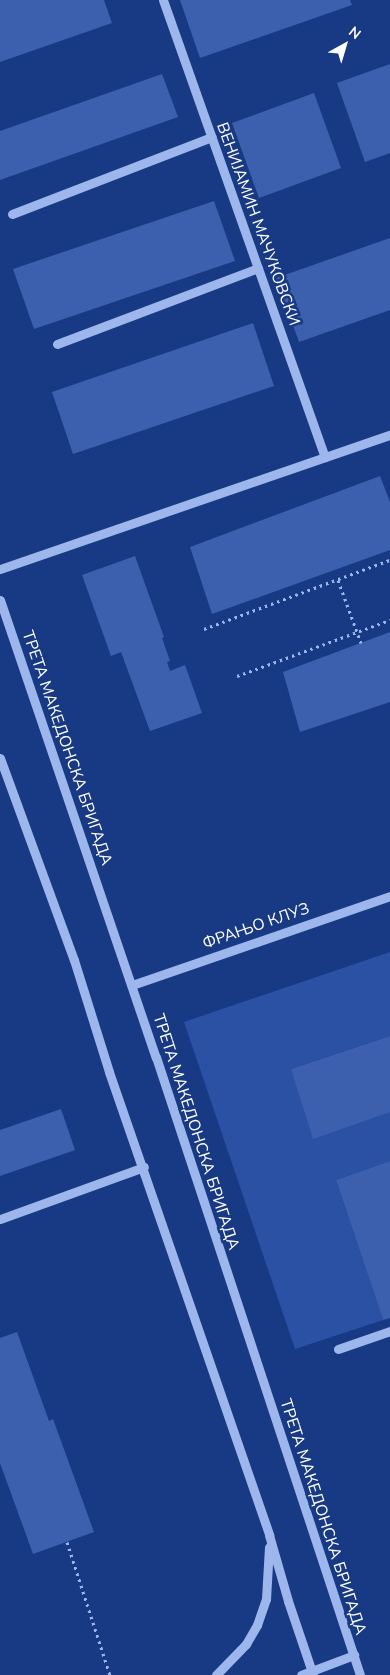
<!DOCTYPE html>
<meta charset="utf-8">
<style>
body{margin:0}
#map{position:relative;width:390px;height:1675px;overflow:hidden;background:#183a85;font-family:"Nunito Sans",sans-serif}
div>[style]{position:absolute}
.green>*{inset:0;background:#2a51a4}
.building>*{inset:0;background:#3c60ad}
.path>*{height:3px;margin-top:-1.5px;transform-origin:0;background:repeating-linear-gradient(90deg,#9db7ed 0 2.5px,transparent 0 6.5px)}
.minor>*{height:9px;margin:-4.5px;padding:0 4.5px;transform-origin:4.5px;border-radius:4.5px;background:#9db7ed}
span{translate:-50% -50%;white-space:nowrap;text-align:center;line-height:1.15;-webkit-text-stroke:5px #183a85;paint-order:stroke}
.street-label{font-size:16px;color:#fff}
.north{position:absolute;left:320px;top:20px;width:50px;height:50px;-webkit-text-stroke:4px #183a85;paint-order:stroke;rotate:39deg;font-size:14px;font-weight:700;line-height:20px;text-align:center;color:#fff}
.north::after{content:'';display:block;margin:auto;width:18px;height:22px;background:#fff;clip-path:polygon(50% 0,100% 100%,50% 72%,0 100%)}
</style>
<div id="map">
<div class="green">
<i style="clip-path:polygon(390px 952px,390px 1036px,291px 1069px,390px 1112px,390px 1161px,336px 1180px,383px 1320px,295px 1349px,184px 1022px)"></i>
</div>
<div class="building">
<i style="clip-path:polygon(0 0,104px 0,112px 23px,0 62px)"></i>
<i style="clip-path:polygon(180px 0,350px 0,352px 5px,200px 58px)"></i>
<i style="clip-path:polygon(390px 64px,390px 153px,365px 162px,337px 83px)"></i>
<i style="clip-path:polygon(162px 74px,178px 117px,0 180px,0 131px)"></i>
<i style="clip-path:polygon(314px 93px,341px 168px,259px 198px,232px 123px)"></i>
<i style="clip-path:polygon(214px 201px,235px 261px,34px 329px,13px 269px)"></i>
<i style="clip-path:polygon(390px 238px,390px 310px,299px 342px,276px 278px)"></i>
<i style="clip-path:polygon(253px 323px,274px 386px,73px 454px,52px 392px)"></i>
<i style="clip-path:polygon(380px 476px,390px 502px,390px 550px,212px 614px,190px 547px)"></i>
<i style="clip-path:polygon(135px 556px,164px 637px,162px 638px,170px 661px,167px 662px,170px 671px,185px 665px,202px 713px,150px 731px,121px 652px,111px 656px,82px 575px)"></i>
<i style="clip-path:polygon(390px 632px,390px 702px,300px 732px,283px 672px)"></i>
<i style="clip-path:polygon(390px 1036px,390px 1112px,313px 1139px,291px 1069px)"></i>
<i style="clip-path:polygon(61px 1109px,75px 1150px,0 1176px,0 1130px)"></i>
<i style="clip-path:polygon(390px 1161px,390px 1318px,383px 1320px,336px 1180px)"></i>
<i style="clip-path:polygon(17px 1332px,49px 1421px,53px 1419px,94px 1532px,33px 1554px,0 1463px,0 1338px)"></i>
</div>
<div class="path">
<i style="left:338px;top:580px;width:67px;rotate:69.9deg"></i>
<i style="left:204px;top:629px;width:198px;rotate:-20.4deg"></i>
<i style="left:237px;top:676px;width:163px;rotate:-20.1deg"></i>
<i style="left:67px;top:1542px;width:140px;rotate:72.1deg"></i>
</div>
<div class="minor">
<i style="left:163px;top:0;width:485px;rotate:70.5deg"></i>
<i style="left:12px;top:214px;width:214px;rotate:-21.1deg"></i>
<i style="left:57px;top:344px;width:215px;rotate:-20.7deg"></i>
<i style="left:0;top:569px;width:412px;rotate:-19deg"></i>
<i style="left:0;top:600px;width:483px;rotate:71.2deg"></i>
<i style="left:156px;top:1057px;width:651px;rotate:71.73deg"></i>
<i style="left:0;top:758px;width:215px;rotate:69.9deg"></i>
<i style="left:74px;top:960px;width:117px;rotate:72.6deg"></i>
<i style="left:109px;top:1072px;width:490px;rotate:70.9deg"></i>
<i style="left:269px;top:1535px;width:69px;rotate:73.9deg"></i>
<i style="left:288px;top:1601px;width:78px;rotate:71.3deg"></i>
<i style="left:132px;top:985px;width:273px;rotate:-19deg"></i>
<i style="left:0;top:1219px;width:153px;rotate:-19.9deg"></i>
<i style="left:338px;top:1349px;width:55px;rotate:-19.1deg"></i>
<i style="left:216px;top:1675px;width:43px;rotate:-45.9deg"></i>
<i style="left:246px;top:1644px;width:22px;rotate:-60deg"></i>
<i style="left:257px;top:1625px;width:28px;rotate:-71deg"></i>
<i style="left:266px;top:1599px;width:52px;rotate:-86.7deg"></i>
<i style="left:301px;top:1675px;width:57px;rotate:-20.7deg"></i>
</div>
<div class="street-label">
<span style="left:258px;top:224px;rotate:70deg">ВЕНИЈАМИН МАЧУКОВСКИ</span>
<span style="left:67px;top:748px;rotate:71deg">ТРЕТА МАКЕДОНСКА БРИГАДА</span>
<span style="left:256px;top:926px;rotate:-19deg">ФРАЊО КЛУЗ</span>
<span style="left:196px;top:1132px;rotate:72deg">ТРЕТА МАКЕДОНСКА БРИГАДА</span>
<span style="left:323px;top:1517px;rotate:72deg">ТРЕТА МАКЕДОНСКА БРИГАДА</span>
</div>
<div class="north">N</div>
</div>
